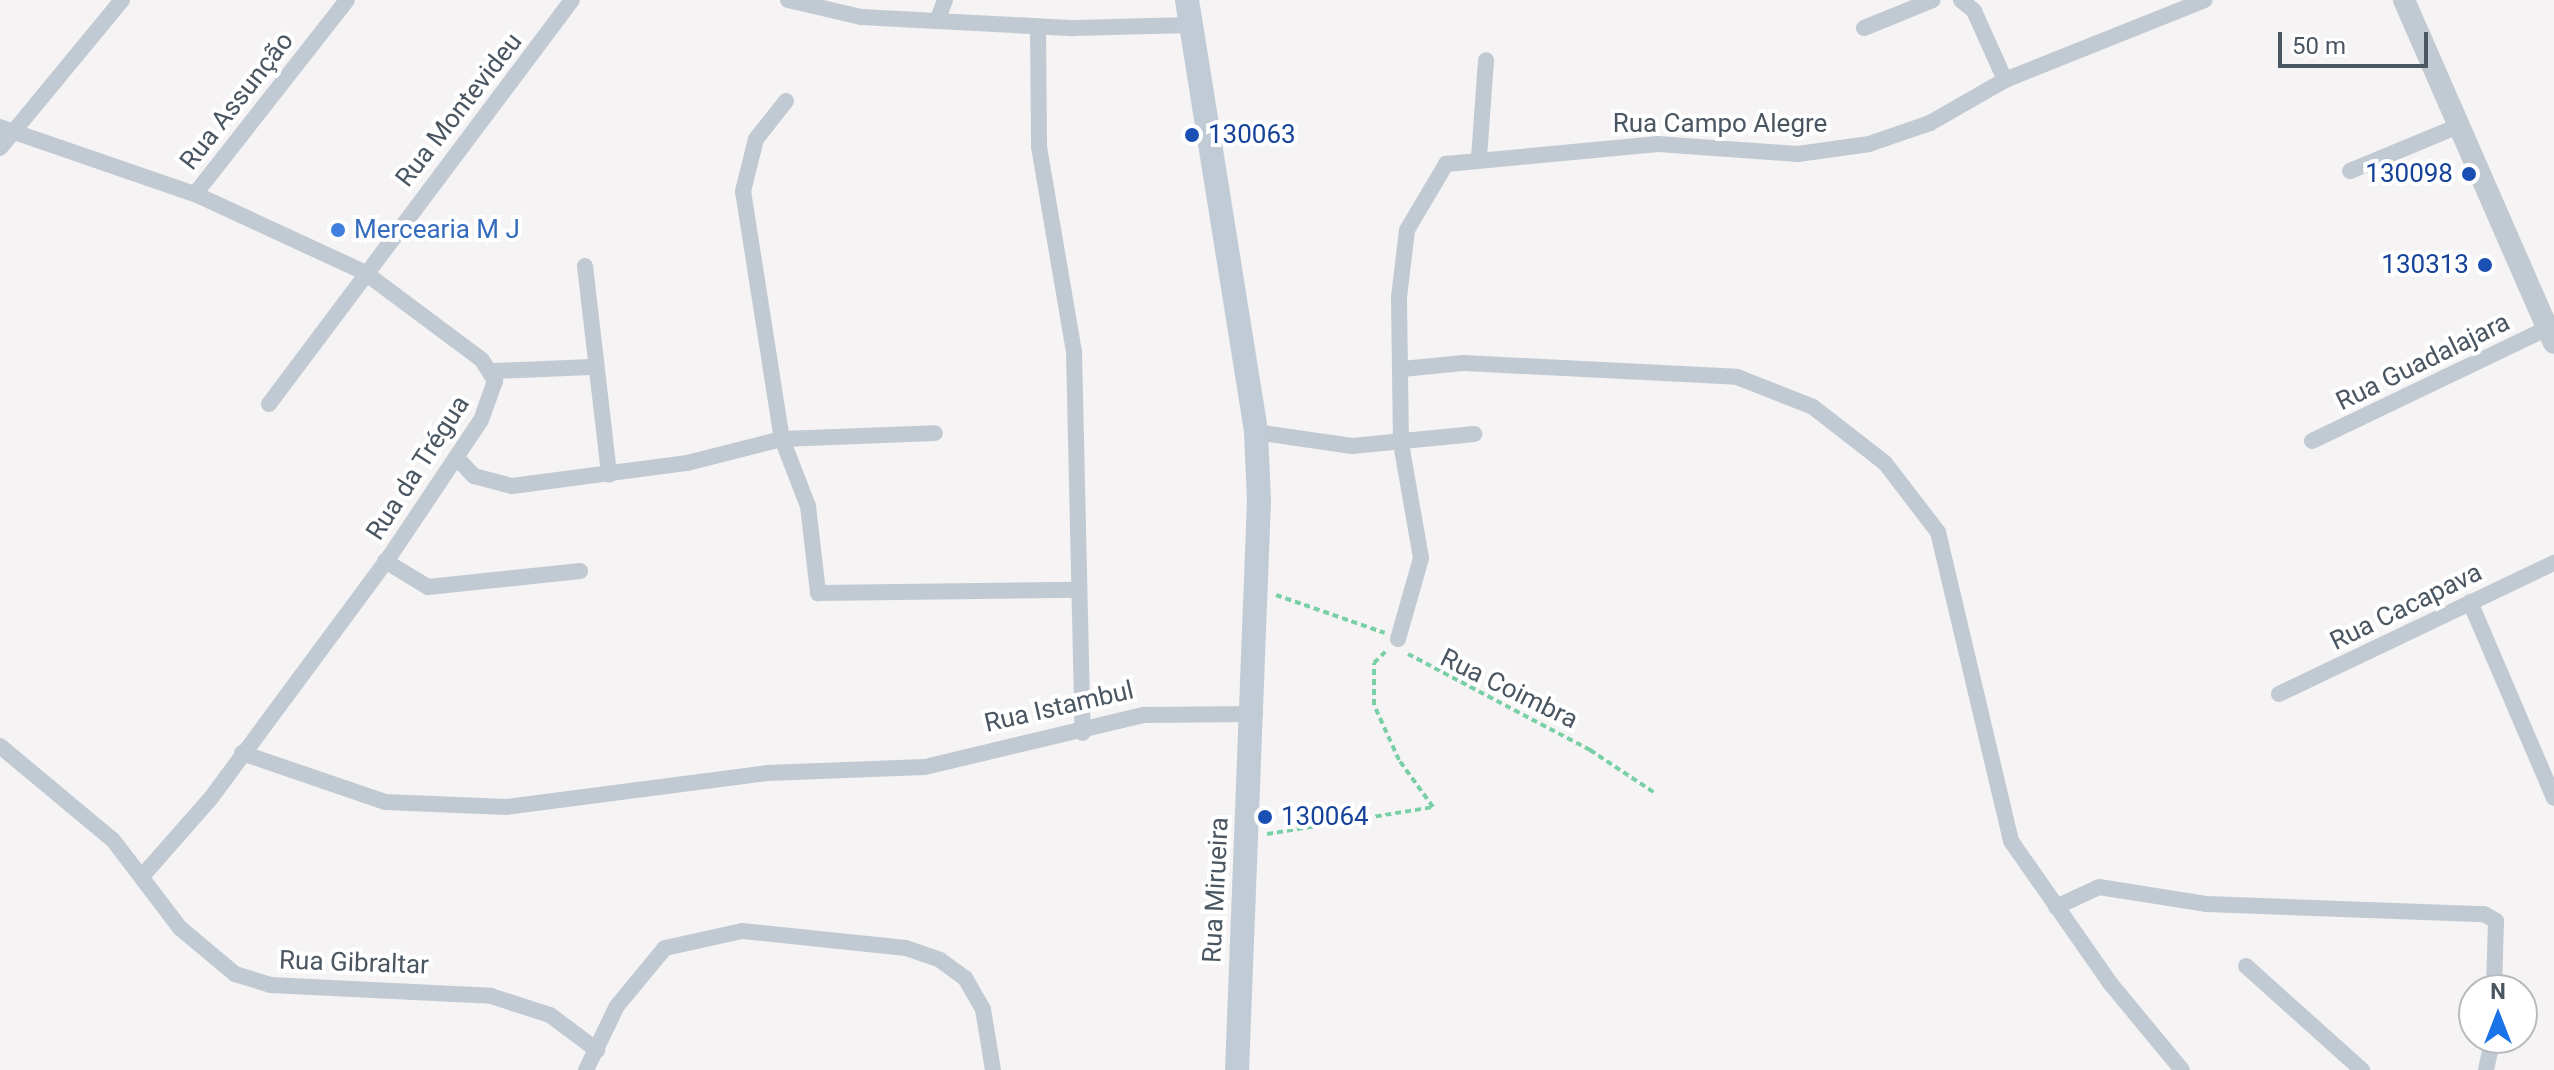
<!DOCTYPE html>
<meta charset="utf-8">
<style>
body{margin:0}
#map{position:relative;width:2554px;height:1070px;overflow:hidden;background:#f5f3f3;font-family:Roboto,sans-serif}
div>[style]{position:absolute}
.path>*{height:4px;margin-top:-2px;transform-origin:0;background:repeating-linear-gradient(90deg,#7ad0a6 0 6px,transparent 0 10px)}
.minor>*{height:16px;margin:-8px;padding:0 8px;transform-origin:8px;border-radius:8px;background:#c1cad2}
.tertiary>*{height:22px;margin:-11px;padding:0 11px;transform-origin:11px;border-radius:11px;background:#c1cad2}
.secondary>*{height:24px;margin:-12px;padding:0 12px;transform-origin:12px;border-radius:12px;background:#c1cbd6}
.dots>*{width:22px;height:22px;translate:-50% -50%;box-sizing:border-box;border:4px solid #fff;border-radius:50%}
span{translate:-50% -50%;white-space:nowrap;text-align:center;line-height:1.15;-webkit-text-stroke:8px #fff;paint-order:stroke}
.street-label{font-size:26px;color:#4a5661}
.transit-label{font-size:26px;color:#164399}
.left{translate:0 -50%;text-align:left}
.right{translate:-100% -50%;text-align:right}
.shop-label{font-size:26px;color:#366cbe}
.north{position:absolute;left:2458px;top:974px;width:80px;height:80px;box-sizing:border-box;background:#fff;border:2px solid #b7bbc0;border-radius:50%;rotate:0deg;font-size:22px;font-weight:700;line-height:32px;text-align:center;color:#4a5661}
.north::after{content:'';display:block;margin:auto;width:28px;height:36px;background:#1a73e8;clip-path:polygon(50% 0,100% 100%,50% 72%,0 100%)}
.scale{position:absolute;left:2278px;top:32px;width:150px;height:36px;box-sizing:border-box;border:4px solid #4a5661;border-top:0;padding-left:10px;font-size:24px;line-height:28px;white-space:nowrap;color:#4a5661;-webkit-text-stroke:6px #fff;paint-order:stroke}
</style>
<div id="map">
<div class="path">
<i style="left:1276px;top:595px;width:115px;rotate:19.2deg"></i>
<i style="left:1408px;top:654px;width:206px;rotate:27.8deg"></i>
<i style="left:1590px;top:750px;width:78px;rotate:33.5deg"></i>
<i style="left:1267px;top:834px;width:168px;rotate:-9.2deg"></i>
<i style="left:1433px;top:807px;width:58px;rotate:-125.9deg"></i>
<i style="left:1399px;top:760px;width:60px;rotate:-114.4deg"></i>
<i style="left:1374px;top:705px;width:42px;rotate:-90deg"></i>
<i style="left:1374px;top:663px;width:20px;rotate:-45deg"></i>
</div>
<div class="minor">
<i style="left:788px;top:0;width:75px;rotate:13.1deg"></i>
<i style="left:861px;top:17px;width:213px;rotate:3deg"></i>
<i style="left:1074px;top:28px;width:115px;rotate:-1.5deg"></i>
<i style="left:1961px;top:0;width:17px;rotate:40deg"></i>
<i style="left:1974px;top:11px;width:76px;rotate:65.8deg"></i>
<i style="left:937px;top:21px;width:22px;rotate:-69deg"></i>
<i style="left:1038px;top:27px;width:120px;rotate:89.5deg"></i>
<i style="left:1039px;top:147px;width:207px;rotate:80.3deg"></i>
<i style="left:1074px;top:351px;width:382px;rotate:88.7deg"></i>
<i style="left:1864px;top:28px;width:74px;rotate:-22.1deg"></i>
<i style="left:786px;top:101px;width:48px;rotate:128.3deg"></i>
<i style="left:756px;top:139px;width:54px;rotate:104deg"></i>
<i style="left:743px;top:191px;width:251px;rotate:81.1deg"></i>
<i style="left:782px;top:439px;width:153px;rotate:-2.2deg"></i>
<i style="left:0;top:127px;width:206px;rotate:19deg"></i>
<i style="left:195px;top:194px;width:186px;rotate:24.8deg"></i>
<i style="left:364px;top:272px;width:147px;rotate:36.7deg"></i>
<i style="left:482px;top:360px;width:25px;rotate:58deg"></i>
<i style="left:495px;top:381px;width:41px;rotate:109.7deg"></i>
<i style="left:481px;top:420px;width:164px;rotate:123.8deg"></i>
<i style="left:390px;top:556px;width:302px;rotate:126.5deg"></i>
<i style="left:210px;top:799px;width:100px;rotate:131.3deg"></i>
<i style="left:0;top:148px;width:192px;rotate:-50.5deg"></i>
<i style="left:1479px;top:158px;width:98px;rotate:-85.9deg"></i>
<i style="left:2350px;top:171px;width:117px;rotate:-22.6deg"></i>
<i style="left:195px;top:194px;width:246px;rotate:-51.9deg"></i>
<i style="left:585px;top:266px;width:210px;rotate:83.4deg"></i>
<i style="left:1402px;top:369px;width:62px;rotate:-5.5deg"></i>
<i style="left:1464px;top:363px;width:273px;rotate:2.9deg"></i>
<i style="left:1737px;top:377px;width:82px;rotate:21.5deg"></i>
<i style="left:1813px;top:407px;width:91px;rotate:37.9deg"></i>
<i style="left:1885px;top:463px;width:87px;rotate:52.5deg"></i>
<i style="left:1938px;top:532px;width:318px;rotate:76.7deg"></i>
<i style="left:2011px;top:841px;width:173px;rotate:55.1deg"></i>
<i style="left:2110px;top:983px;width:113px;rotate:50.4deg"></i>
<i style="left:493px;top:371px;width:98px;rotate:-2.3deg"></i>
<i style="left:269px;top:404px;width:505px;rotate:-53.13deg"></i>
<i style="left:1256px;top:432px;width:97px;rotate:8.3deg"></i>
<i style="left:1352px;top:446px;width:123px;rotate:-5.6deg"></i>
<i style="left:2312px;top:441px;width:268px;rotate:-25.6deg"></i>
<i style="left:457px;top:458px;width:25px;rotate:47deg"></i>
<i style="left:474px;top:476px;width:39px;rotate:15deg"></i>
<i style="left:512px;top:486px;width:177px;rotate:-7.5deg"></i>
<i style="left:687px;top:463px;width:98px;rotate:-14.2deg"></i>
<i style="left:782px;top:439px;width:72px;rotate:68.8deg"></i>
<i style="left:808px;top:506px;width:88px;rotate:83.4deg"></i>
<i style="left:818px;top:593px;width:259px;rotate:-0.7deg"></i>
<i style="left:385px;top:561px;width:50px;rotate:31.2deg"></i>
<i style="left:428px;top:587px;width:153px;rotate:-6deg"></i>
<i style="left:2470px;top:602px;width:213px;rotate:66.8deg"></i>
<i style="left:1398px;top:639px;width:84px;rotate:-74.1deg"></i>
<i style="left:1421px;top:558px;width:117px;rotate:-99.9deg"></i>
<i style="left:1401px;top:443px;width:146px;rotate:-90.8deg"></i>
<i style="left:1399px;top:297px;width:67px;rotate:-83.2deg"></i>
<i style="left:1407px;top:230px;width:77px;rotate:-59.4deg"></i>
<i style="left:1446px;top:164px;width:213px;rotate:-5.4deg"></i>
<i style="left:1658px;top:144px;width:140px;rotate:4.1deg"></i>
<i style="left:1798px;top:154px;width:72px;rotate:-8deg"></i>
<i style="left:1869px;top:144px;width:65px;rotate:-19deg"></i>
<i style="left:1930px;top:123px;width:86px;rotate:-29.8deg"></i>
<i style="left:2005px;top:80px;width:215px;rotate:-21.8deg"></i>
<i style="left:2279px;top:694px;width:305px;rotate:-25.5deg"></i>
<i style="left:0;top:746px;width:147px;rotate:39.8deg"></i>
<i style="left:113px;top:840px;width:111px;rotate:52.7deg"></i>
<i style="left:180px;top:928px;width:72px;rotate:39.9deg"></i>
<i style="left:235px;top:974px;width:37px;rotate:17deg"></i>
<i style="left:270px;top:985px;width:221px;rotate:2.8deg"></i>
<i style="left:491px;top:996px;width:62px;rotate:17.9deg"></i>
<i style="left:550px;top:1015px;width:59px;rotate:36.7deg"></i>
<i style="left:242px;top:753px;width:151px;rotate:18.9deg"></i>
<i style="left:385px;top:802px;width:121px;rotate:2.4deg"></i>
<i style="left:506px;top:807px;width:263px;rotate:-7.4deg"></i>
<i style="left:767px;top:773px;width:158px;rotate:-2.2deg"></i>
<i style="left:925px;top:767px;width:225px;rotate:-13.4deg"></i>
<i style="left:1144px;top:715px;width:111px;rotate:-0.5deg"></i>
<i style="left:2056px;top:907px;width:47px;rotate:-24.9deg"></i>
<i style="left:2099px;top:887px;width:108px;rotate:9deg"></i>
<i style="left:2206px;top:904px;width:278px;rotate:2.1deg"></i>
<i style="left:2484px;top:914px;width:14px;rotate:30deg"></i>
<i style="left:2496px;top:921px;width:69px;rotate:91.7deg"></i>
<i style="left:2246px;top:966px;width:156px;rotate:41.9deg"></i>
<i style="left:586px;top:1070px;width:71px;rotate:-64.2deg"></i>
<i style="left:617px;top:1006px;width:75px;rotate:-50.4deg"></i>
<i style="left:665px;top:948px;width:79px;rotate:-12.4deg"></i>
<i style="left:742px;top:931px;width:165px;rotate:5.9deg"></i>
<i style="left:906px;top:948px;width:36px;rotate:19deg"></i>
<i style="left:940px;top:960px;width:31px;rotate:36deg"></i>
<i style="left:965px;top:978px;width:36px;rotate:60deg"></i>
<i style="left:983px;top:1009px;width:62px;rotate:80.7deg"></i>
<i style="left:2486px;top:1070px;width:33px;rotate:-78deg"></i>
</div>
<div class="tertiary">
<i style="left:2404px;top:0;width:374px;rotate:66.4deg"></i>
</div>
<div class="secondary">
<i style="left:1187px;top:0;width:437px;rotate:80.9deg"></i>
<i style="left:1256px;top:432px;width:69px;rotate:87.5deg"></i>
<i style="left:1259px;top:501px;width:569px;rotate:92.21deg"></i>
</div>
<div class="dots">
<i style="left:1192px;top:135px;background:#1a4fb4"></i>
<i style="left:2469px;top:174px;background:#1a4fb4"></i>
<i style="left:338px;top:230px;background:#3f7fe0"></i>
<i style="left:2485px;top:265px;background:#1a4fb4"></i>
<i style="left:1265px;top:817px;background:#1a4fb4"></i>
</div>
<div class="street-label">
<span style="left:237px;top:101px;rotate:-52deg">Rua Assunção</span>
<span style="left:459px;top:110px;rotate:-52deg">Rua Montevideu</span>
<span style="left:1720px;top:124px">Rua Campo Alegre</span>
<span style="left:2423px;top:362px;rotate:-26deg">Rua Guadalajara</span>
<span style="left:418px;top:468px;rotate:-57deg">Rua da Trégua</span>
<span style="left:2406px;top:607px;rotate:-26deg">Rua Cacapava</span>
<span style="left:1509px;top:689px;rotate:26deg">Rua Coimbra</span>
<span style="left:1059px;top:707px;rotate:-13deg">Rua Istambul</span>
<span style="left:1216px;top:890px;rotate:-87deg">Rua Mirueira</span>
<span style="left:354px;top:963px;rotate:2deg">Rua Gibraltar</span>
</div>
<div class="transit-label">
<span class="left" style="left:1208px;top:135px">130063</span>
<span class="right" style="left:2453px;top:174px">130098</span>
<span class="right" style="left:2469px;top:265px">130313</span>
<span class="left" style="left:1281px;top:817px">130064</span>
</div>
<div class="shop-label">
<span class="left" style="left:354px;top:230px">Mercearia M J</span>
</div>
<div class="north">N</div>
<div class="scale">50 m</div>
</div>
